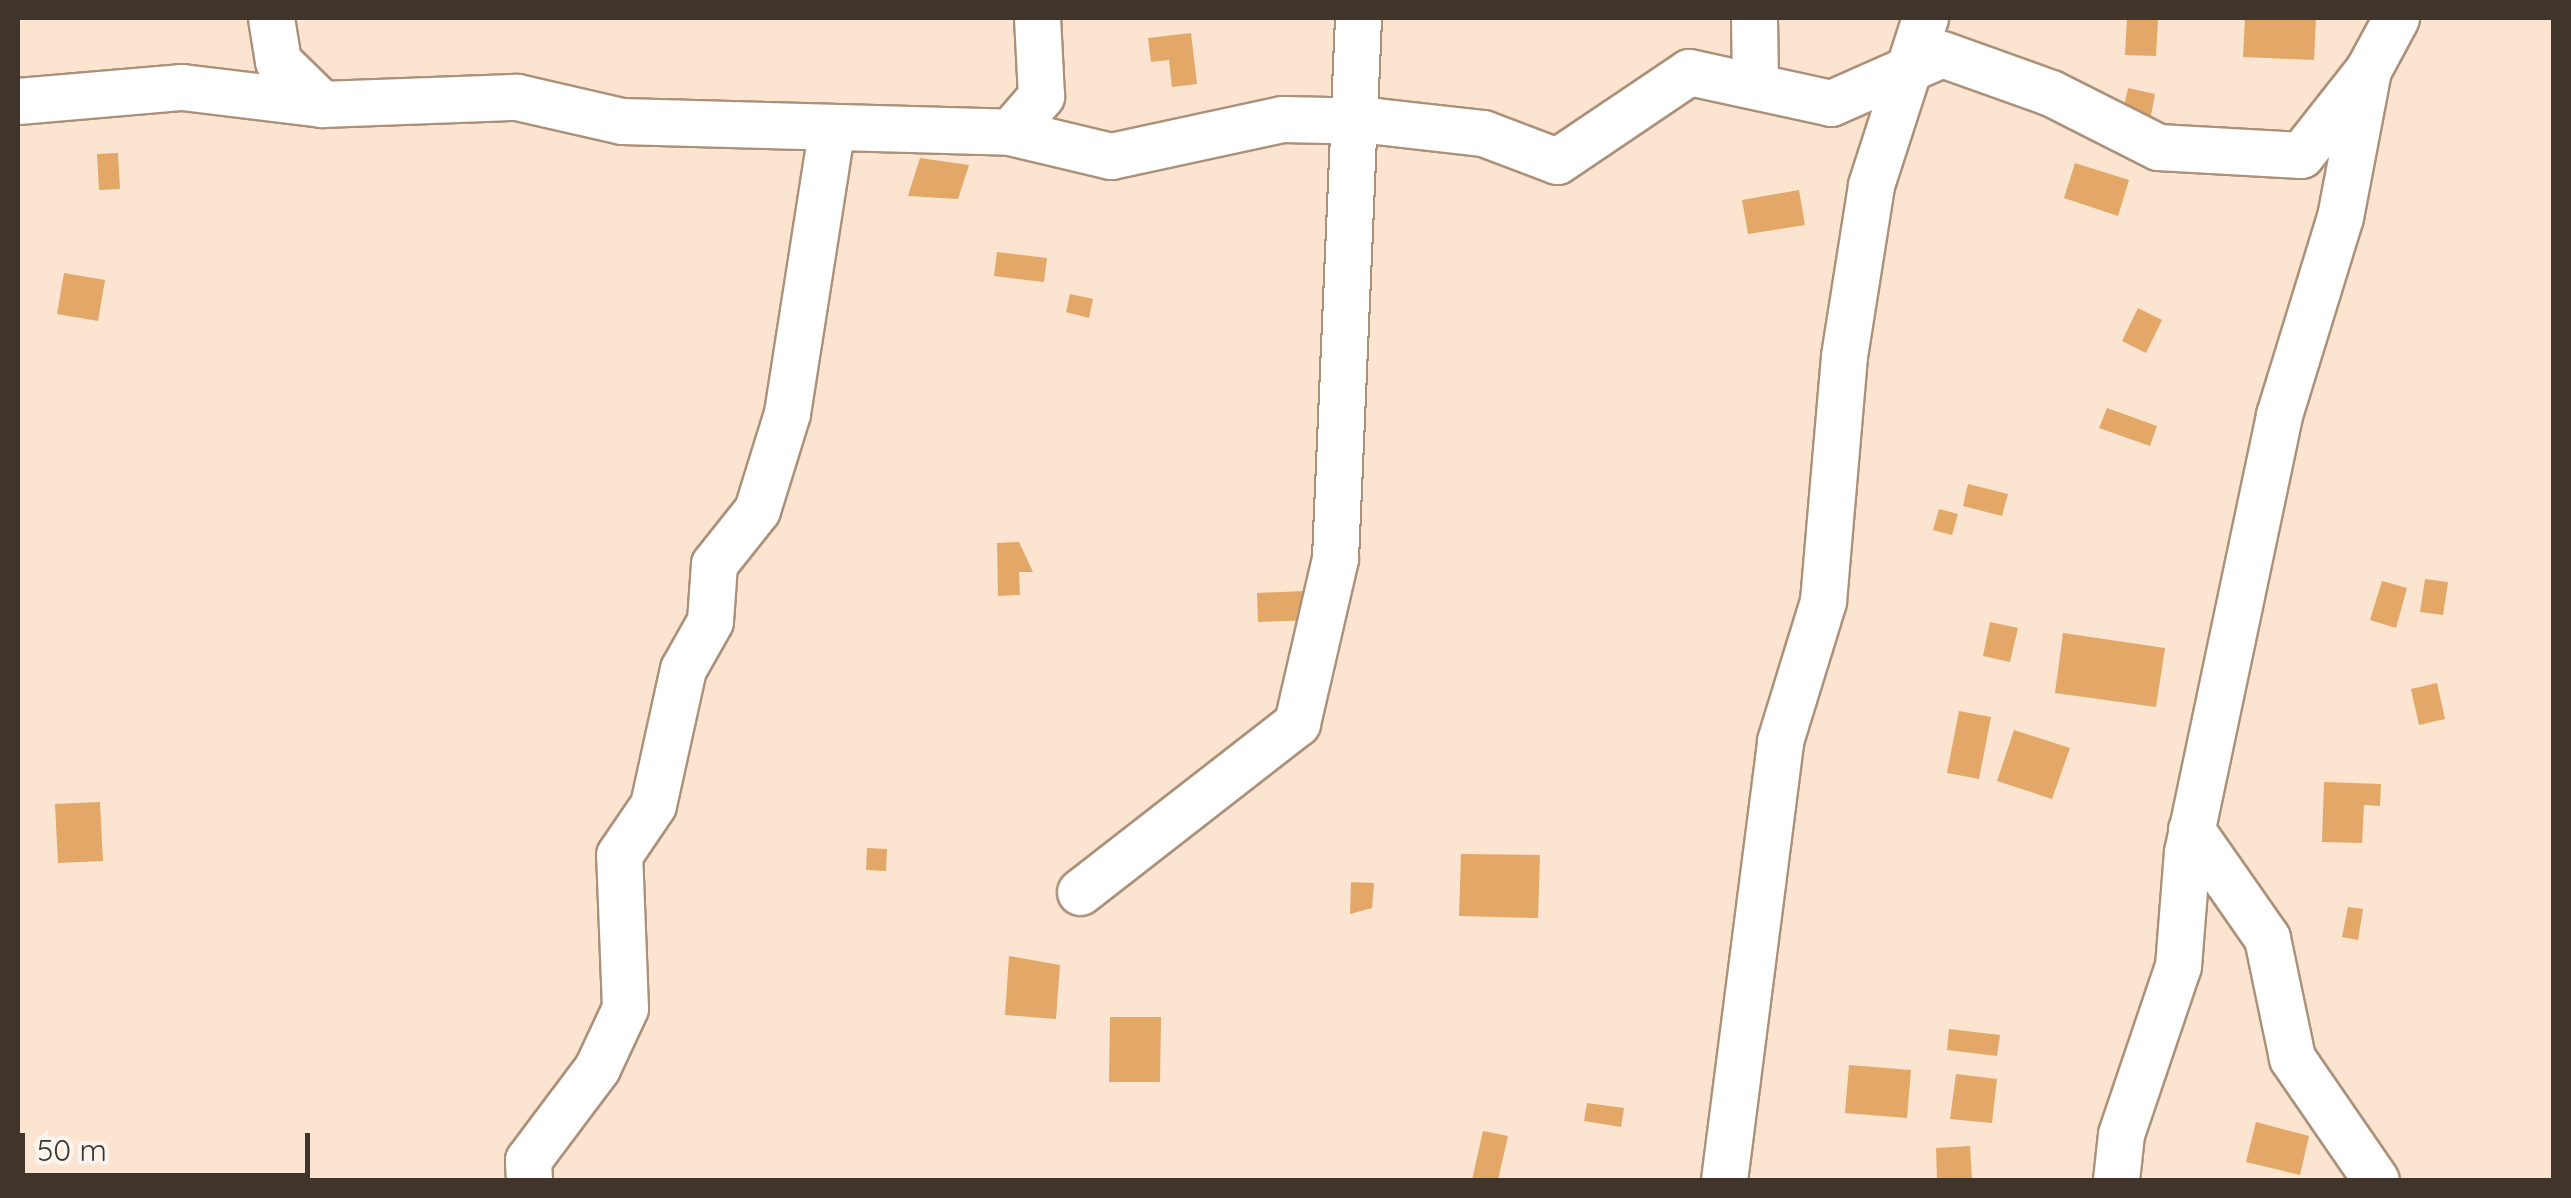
<!DOCTYPE html>
<style>
body{margin:0}
#map{position:relative;width:2571px;height:1198px;overflow:hidden;background:#fce5d0;font-family:Quicksand,sans-serif}
div>[style]{position:absolute}
.building>*{inset:0;background:#e3a767}
.roads{filter:drop-shadow(2px 0 #ac917a) drop-shadow(-2px 0 #ac917a) drop-shadow(0 2px #ac917a) drop-shadow(0 -2px #ac917a)}
.minor>*{height:45px;margin:-22.5px;padding:0 22.5px;transform-origin:22.5px;border-radius:22.5px;background:#fff}
span{translate:-50% -50%;white-space:nowrap;text-align:center;line-height:1.15;-webkit-text-stroke:8px #fbf5f0;paint-order:stroke}
.frame{position:absolute;inset:0;border:20px solid #41352b;pointer-events:none}
.scale{position:absolute;left:20px;top:1133px;width:290px;height:45px;box-sizing:border-box;border:5px solid #41352b;border-top:0;padding-left:12px;font-size:30px;line-height:35px;white-space:nowrap;color:#41352b;-webkit-text-stroke:8px #fbf5f0;paint-order:stroke}
</style>
<div id="map">
<div class="building">
<i style="clip-path:polygon(2127px 18px,2158px 18px,2156px 56px,2125px 55px)"></i>
<i style="clip-path:polygon(2245px 18px,2316px 18px,2314px 60px,2243px 57px)"></i>
<i style="clip-path:polygon(1191px 33px,1197px 84px,1172px 87px,1169px 60px,1151px 62px,1148px 38px)"></i>
<i style="clip-path:polygon(2128px 88px,2155px 94px,2148px 131px,2120px 125px)"></i>
<i style="clip-path:polygon(118px 153px,120px 189px,99px 190px,97px 154px)"></i>
<i style="clip-path:polygon(920px 158px,969px 165px,958px 199px,908px 196px)"></i>
<i style="clip-path:polygon(2075px 163px,2129px 180px,2118px 216px,2064px 198px)"></i>
<i style="clip-path:polygon(1799px 190px,1805px 225px,1748px 234px,1742px 200px)"></i>
<i style="clip-path:polygon(997px 252px,1047px 258px,1044px 282px,994px 276px)"></i>
<i style="clip-path:polygon(64px 273px,105px 280px,98px 321px,57px 314px)"></i>
<i style="clip-path:polygon(1070px 294px,1093px 299px,1089px 318px,1066px 312px)"></i>
<i style="clip-path:polygon(2138px 308px,2162px 320px,2146px 353px,2122px 341px)"></i>
<i style="clip-path:polygon(2107px 408px,2157px 426px,2150px 446px,2099px 428px)"></i>
<i style="clip-path:polygon(1968px 484px,2008px 494px,2002px 516px,1963px 506px)"></i>
<i style="clip-path:polygon(1939px 509px,1958px 514px,1952px 535px,1933px 530px)"></i>
<i style="clip-path:polygon(1019px 542px,1033px 572px,1019px 572px,1020px 595px,998px 596px,997px 543px)"></i>
<i style="clip-path:polygon(2425px 579px,2448px 582px,2443px 615px,2420px 612px)"></i>
<i style="clip-path:polygon(2382px 581px,2407px 588px,2396px 628px,2370px 620px)"></i>
<i style="clip-path:polygon(1327px 590px,1313px 620px,1258px 622px,1257px 593px)"></i>
<i style="clip-path:polygon(1990px 622px,2018px 628px,2010px 662px,1983px 656px)"></i>
<i style="clip-path:polygon(2063px 633px,2165px 648px,2156px 707px,2055px 693px)"></i>
<i style="clip-path:polygon(2437px 683px,2445px 719px,2419px 725px,2411px 689px)"></i>
<i style="clip-path:polygon(1959px 711px,1991px 717px,1979px 779px,1947px 773px)"></i>
<i style="clip-path:polygon(2014px 730px,2070px 748px,2052px 799px,1997px 781px)"></i>
<i style="clip-path:polygon(2324px 782px,2381px 784px,2380px 806px,2364px 805px,2362px 843px,2322px 842px)"></i>
<i style="clip-path:polygon(100px 802px,103px 861px,58px 863px,55px 804px)"></i>
<i style="clip-path:polygon(867px 848px,887px 849px,886px 871px,866px 870px)"></i>
<i style="clip-path:polygon(1461px 854px,1540px 855px,1538px 918px,1459px 916px)"></i>
<i style="clip-path:polygon(1351px 882px,1374px 883px,1372px 908px,1350px 914px)"></i>
<i style="clip-path:polygon(2348px 907px,2363px 909px,2358px 940px,2342px 937px)"></i>
<i style="clip-path:polygon(1009px 956px,1060px 965px,1056px 1019px,1005px 1015px)"></i>
<i style="clip-path:polygon(1110px 1017px,1161px 1017px,1160px 1082px,1109px 1082px)"></i>
<i style="clip-path:polygon(1949px 1029px,2000px 1035px,1997px 1056px,1947px 1050px)"></i>
<i style="clip-path:polygon(1849px 1065px,1911px 1070px,1907px 1118px,1845px 1113px)"></i>
<i style="clip-path:polygon(1956px 1074px,1997px 1079px,1992px 1123px,1950px 1119px)"></i>
<i style="clip-path:polygon(1587px 1103px,1624px 1108px,1621px 1127px,1584px 1121px)"></i>
<i style="clip-path:polygon(2256px 1122px,2309px 1136px,2300px 1175px,2246px 1162px)"></i>
<i style="clip-path:polygon(1483px 1131px,1508px 1136px,1498px 1180px,1472px 1180px)"></i>
<i style="clip-path:polygon(1970px 1146px,1972px 1180px,1937px 1180px,1936px 1148px)"></i>
</div>
<div class="roads">
<div class="minor">
<i style="left:271px;top:18px;width:44px;rotate:80.8deg"></i>
<i style="left:278px;top:61px;width:62px;rotate:44.3deg"></i>
<i style="left:1754px;top:18px;width:64px;rotate:89.1deg"></i>
<i style="left:18px;top:101px;width:165px;rotate:-4.9deg"></i>
<i style="left:182px;top:87px;width:141px;rotate:6.9deg"></i>
<i style="left:322px;top:104px;width:195px;rotate:-2.1deg"></i>
<i style="left:517px;top:97px;width:108px;rotate:12.9deg"></i>
<i style="left:622px;top:121px;width:388px;rotate:1.6deg"></i>
<i style="left:1010px;top:132px;width:104px;rotate:13.4deg"></i>
<i style="left:1111px;top:156px;width:175px;rotate:-12.2deg"></i>
<i style="left:1282px;top:119px;width:94px;rotate:1.2deg"></i>
<i style="left:1376px;top:121px;width:108px;rotate:6.4deg"></i>
<i style="left:1483px;top:133px;width:79px;rotate:20.7deg"></i>
<i style="left:1557px;top:161px;width:159px;rotate:-34deg"></i>
<i style="left:1689px;top:72px;width:145px;rotate:12.3deg"></i>
<i style="left:1831px;top:103px;width:121px;rotate:-23.8deg"></i>
<i style="left:1942px;top:54px;width:116px;rotate:19.7deg"></i>
<i style="left:2051px;top:93px;width:120px;rotate:26.8deg"></i>
<i style="left:2158px;top:147px;width:143px;rotate:3.2deg"></i>
<i style="left:2301px;top:155px;width:108px;rotate:-51.8deg"></i>
<i style="left:1010px;top:132px;width:48px;rotate:-49.3deg"></i>
<i style="left:1041px;top:96px;width:78px;rotate:-92.9deg"></i>
<i style="left:2191px;top:829px;width:133px;rotate:55.1deg"></i>
<i style="left:2267px;top:938px;width:123px;rotate:78.2deg"></i>
<i style="left:2292px;top:1058px;width:148px;rotate:55.5deg"></i>
<i style="left:1080px;top:892px;width:275px;rotate:-37.9deg"></i>
<i style="left:1297px;top:723px;width:169px;rotate:-77deg"></i>
<i style="left:1335px;top:558px;width:540px;rotate:-87.56deg"></i>
<i style="left:529px;top:1180px;width:20px;rotate:-93deg"></i>
<i style="left:528px;top:1160px;width:115px;rotate:-53.1deg"></i>
<i style="left:597px;top:1068px;width:66px;rotate:-65deg"></i>
<i style="left:625px;top:1008px;width:153px;rotate:-92.2deg"></i>
<i style="left:619px;top:855px;width:60px;rotate:-55.8deg"></i>
<i style="left:653px;top:805px;width:139px;rotate:-77.6deg"></i>
<i style="left:683px;top:669px;width:55px;rotate:-60.6deg"></i>
<i style="left:710px;top:621px;width:57px;rotate:-86deg"></i>
<i style="left:714px;top:564px;width:69px;rotate:-51.5deg"></i>
<i style="left:757px;top:510px;width:102px;rotate:-72.8deg"></i>
<i style="left:787px;top:413px;width:285px;rotate:-81.1deg"></i>
<i style="left:1724px;top:1180px;width:443px;rotate:-82.7deg"></i>
<i style="left:1780px;top:741px;width:146px;rotate:-72.9deg"></i>
<i style="left:1823px;top:601px;width:246px;rotate:-85.1deg"></i>
<i style="left:1844px;top:356px;width:173px;rotate:-81deg"></i>
<i style="left:1871px;top:185px;width:176px;rotate:-72.1deg"></i>
<i style="left:2116px;top:1180px;width:46px;rotate:-83.8deg"></i>
<i style="left:2121px;top:1134px;width:177px;rotate:-71.3deg"></i>
<i style="left:2178px;top:966px;width:114px;rotate:-85.5deg"></i>
<i style="left:2187px;top:852px;width:447px;rotate:-78.1deg"></i>
<i style="left:2279px;top:415px;width:207px;rotate:-72.9deg"></i>
<i style="left:2340px;top:217px;width:150px;rotate:-79.2deg"></i>
<i style="left:2368px;top:70px;width:59px;rotate:-61.7deg"></i>
</div>
</div>
<div class="frame"></div>
<div class="scale">50 m</div>
</div>
